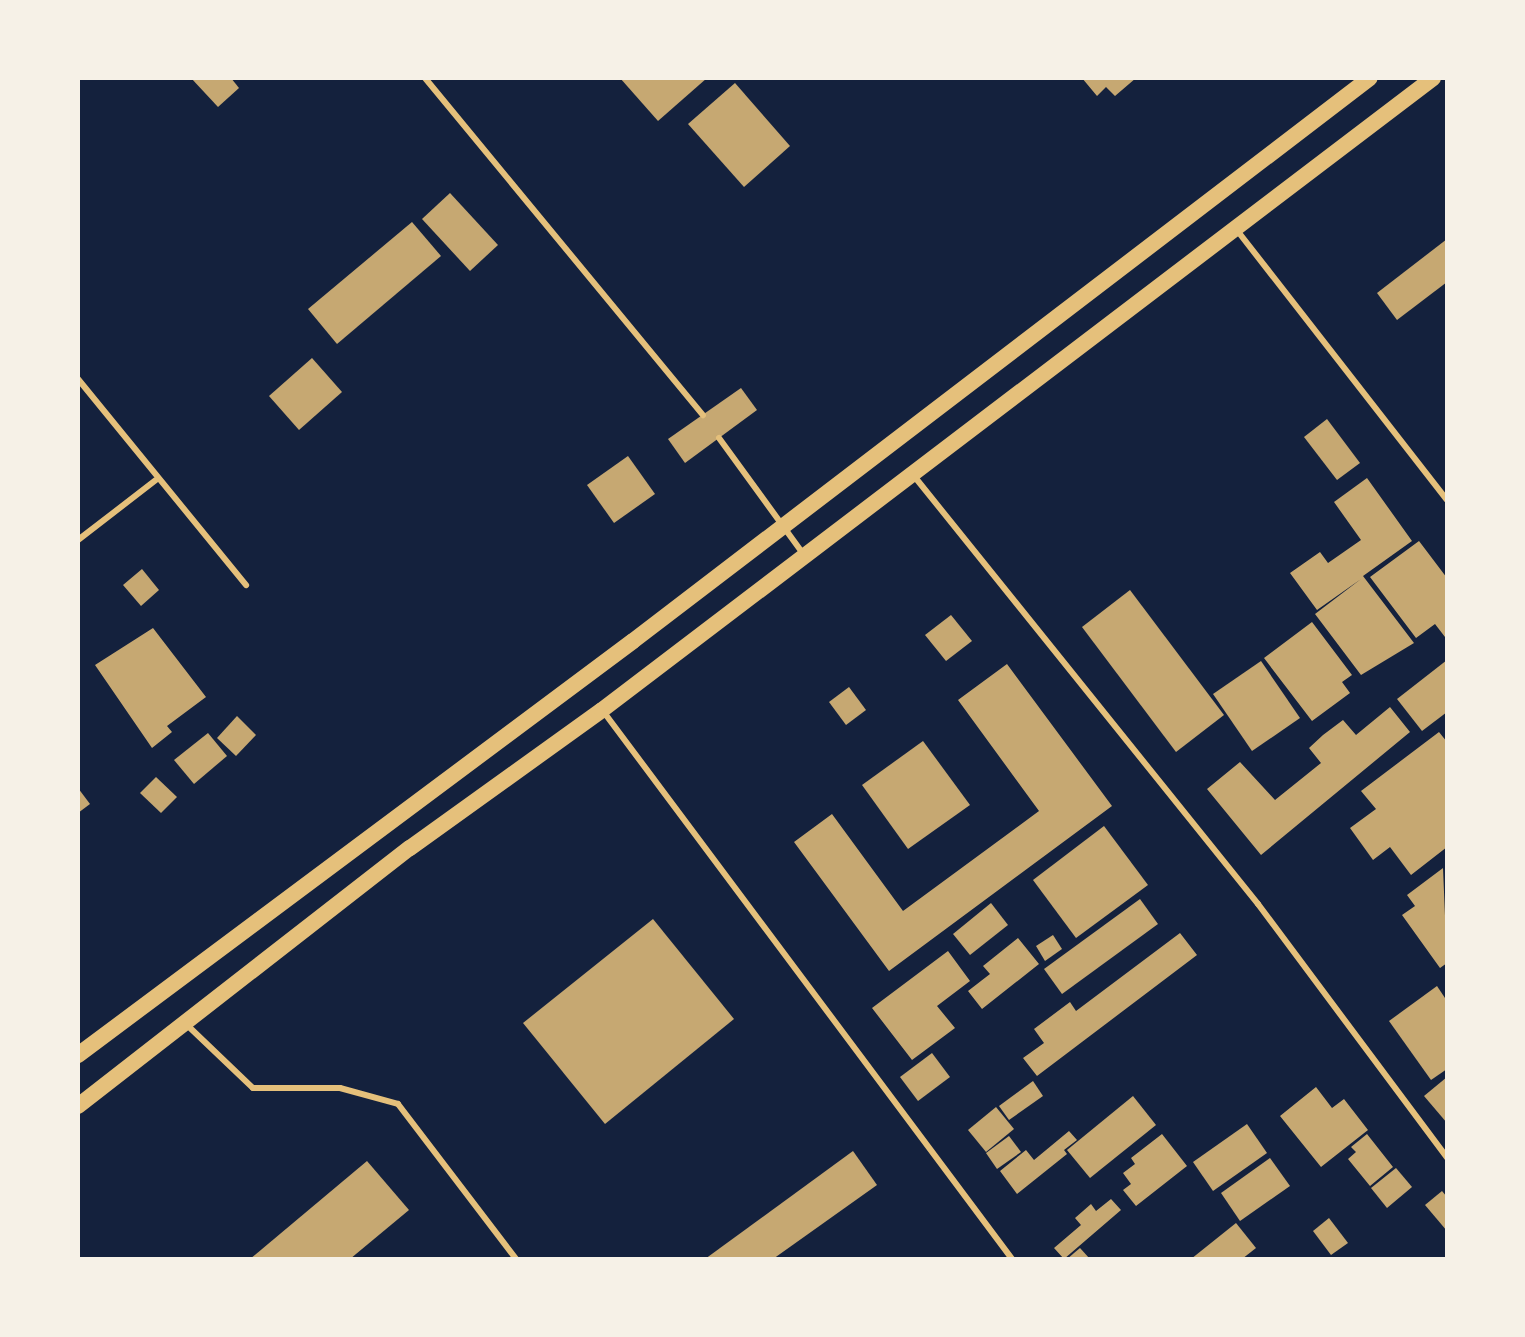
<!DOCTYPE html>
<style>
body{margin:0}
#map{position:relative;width:1525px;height:1337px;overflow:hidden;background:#14213d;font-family:"Golos Text",sans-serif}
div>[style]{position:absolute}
.building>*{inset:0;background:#c6a872}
.minor>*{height:6px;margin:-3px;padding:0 3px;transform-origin:3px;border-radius:3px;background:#e5c07b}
.trunk>*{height:16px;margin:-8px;padding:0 8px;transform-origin:8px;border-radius:8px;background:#e5c07b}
span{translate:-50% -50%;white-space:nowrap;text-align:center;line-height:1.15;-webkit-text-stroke:4.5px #f6f1e7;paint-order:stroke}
.frame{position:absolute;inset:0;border:80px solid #f6f1e7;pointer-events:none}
</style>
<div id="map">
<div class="building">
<i style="clip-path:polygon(191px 78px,231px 78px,239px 88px,218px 107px)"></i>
<i style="clip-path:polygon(620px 78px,707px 78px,658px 121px)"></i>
<i style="clip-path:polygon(1082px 78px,1136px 78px,1115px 96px,1106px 87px,1097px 96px)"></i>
<i style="clip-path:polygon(735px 83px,790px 146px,744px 187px,688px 124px)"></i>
<i style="clip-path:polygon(450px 193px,498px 245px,470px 271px,422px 219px)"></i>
<i style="clip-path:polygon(412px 222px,441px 256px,337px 344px,308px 309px)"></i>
<i style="clip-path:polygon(1447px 239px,1447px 282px,1397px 320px,1377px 293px)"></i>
<i style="clip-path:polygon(312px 358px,342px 392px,299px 430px,269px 396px)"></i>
<i style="clip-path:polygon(741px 388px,757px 410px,685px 463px,668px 439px)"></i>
<i style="clip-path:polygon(1327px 419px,1360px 463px,1337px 480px,1304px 437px)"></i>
<i style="clip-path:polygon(628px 456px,655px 494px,614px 523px,587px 485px)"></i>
<i style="clip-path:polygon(1367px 478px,1412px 541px,1363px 576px,1414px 643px,1361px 675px,1315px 614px,1361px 579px,1317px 610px,1290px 573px,1320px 552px,1328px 563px,1361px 540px,1334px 502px)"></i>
<i style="clip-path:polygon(1419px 541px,1447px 578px,1445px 637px,1435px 624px,1416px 638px,1370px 577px)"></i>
<i style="clip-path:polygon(142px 569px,159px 590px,141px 606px,123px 585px)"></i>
<i style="clip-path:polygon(1130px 590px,1224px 715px,1176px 752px,1082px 627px)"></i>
<i style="clip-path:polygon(951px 615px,972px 641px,946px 661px,925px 635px)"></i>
<i style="clip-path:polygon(1312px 622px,1352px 675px,1342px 682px,1350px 693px,1312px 721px,1264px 658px)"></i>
<i style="clip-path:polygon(153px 628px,206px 697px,167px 726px,172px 732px,152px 748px,95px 665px)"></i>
<i style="clip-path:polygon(1447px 660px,1447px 712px,1422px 731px,1397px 699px)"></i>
<i style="clip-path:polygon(1261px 661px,1300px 718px,1252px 751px,1213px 694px)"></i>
<i style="clip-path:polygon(1007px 664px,1112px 806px,889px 971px,794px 842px,832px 814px,903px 911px,1039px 811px,958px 700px)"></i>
<i style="clip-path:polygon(849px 687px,866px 710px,846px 725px,829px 702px)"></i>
<i style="clip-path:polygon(1390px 707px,1410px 732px,1261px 855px,1207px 789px,1240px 762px,1275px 800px,1321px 763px,1309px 748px,1323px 735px,1343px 720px,1356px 735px)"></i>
<i style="clip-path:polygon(237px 716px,256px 735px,236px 756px,217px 738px)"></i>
<i style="clip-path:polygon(1439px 732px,1447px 742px,1447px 847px,1411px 875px,1390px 847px,1373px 860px,1350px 828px,1376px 809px,1361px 791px)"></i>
<i style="clip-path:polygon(208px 733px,227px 756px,194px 784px,174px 760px)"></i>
<i style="clip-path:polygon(923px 741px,970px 805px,908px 849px,862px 785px)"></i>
<i style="clip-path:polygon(156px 777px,177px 797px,161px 813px,140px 793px)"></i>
<i style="clip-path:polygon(78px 788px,90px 804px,78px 813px)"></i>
<i style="clip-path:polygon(1104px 826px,1148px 885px,1076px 938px,1033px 880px)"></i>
<i style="clip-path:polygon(1443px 868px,1447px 963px,1440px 968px,1402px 915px,1415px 906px,1407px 895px)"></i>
<i style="clip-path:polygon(1140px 899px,1158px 924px,1062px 994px,1044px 969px)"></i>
<i style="clip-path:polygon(991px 903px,1008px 925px,970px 955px,953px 934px)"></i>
<i style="clip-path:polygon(653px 919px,734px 1019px,605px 1124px,523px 1023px)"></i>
<i style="clip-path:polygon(1180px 933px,1197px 955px,1037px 1076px,1023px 1058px,1044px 1043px,1034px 1029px,1070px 1002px,1076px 1011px)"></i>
<i style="clip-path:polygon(1053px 935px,1062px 949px,1045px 961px,1036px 946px)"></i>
<i style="clip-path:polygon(1018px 938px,1039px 964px,982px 1009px,968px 991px,990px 974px,983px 966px)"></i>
<i style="clip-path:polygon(948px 951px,970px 981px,937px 1006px,955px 1028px,912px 1060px,872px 1008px)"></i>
<i style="clip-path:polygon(1437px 986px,1447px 1001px,1447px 1069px,1431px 1080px,1389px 1021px)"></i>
<i style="clip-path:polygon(932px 1053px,950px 1077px,918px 1101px,900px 1077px)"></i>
<i style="clip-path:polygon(1447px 1077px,1447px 1123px,1424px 1096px)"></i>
<i style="clip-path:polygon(1033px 1081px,1043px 1096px,1009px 1120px,999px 1106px)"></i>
<i style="clip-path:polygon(1316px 1087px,1332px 1108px,1344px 1099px,1368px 1130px,1321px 1167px,1280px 1116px)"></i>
<i style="clip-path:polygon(1133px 1096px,1156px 1125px,1090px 1178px,1067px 1150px)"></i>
<i style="clip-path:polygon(996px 1107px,1014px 1129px,986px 1152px,968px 1130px)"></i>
<i style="clip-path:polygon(1247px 1124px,1267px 1153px,1213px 1191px,1193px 1162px)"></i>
<i style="clip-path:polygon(1069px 1131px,1077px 1140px,1064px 1150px,1067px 1154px,1017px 1194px,1000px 1171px,1026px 1150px,1034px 1160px)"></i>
<i style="clip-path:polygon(1162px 1134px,1187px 1166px,1136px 1206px,1123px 1190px,1131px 1184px,1123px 1173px,1135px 1164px,1131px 1158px)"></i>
<i style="clip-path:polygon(1367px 1134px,1393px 1167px,1370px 1186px,1348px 1159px,1356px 1152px,1351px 1147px)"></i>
<i style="clip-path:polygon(1009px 1136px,1021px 1152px,997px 1169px,986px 1153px)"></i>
<i style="clip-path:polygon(853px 1151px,877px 1185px,773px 1259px,705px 1259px)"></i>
<i style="clip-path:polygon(1270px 1158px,1290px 1186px,1240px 1221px,1221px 1193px)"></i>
<i style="clip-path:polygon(367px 1161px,409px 1210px,350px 1259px,250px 1259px)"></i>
<i style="clip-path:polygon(1396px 1168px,1412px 1187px,1387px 1208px,1371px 1188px)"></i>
<i style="clip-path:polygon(1442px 1191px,1447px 1197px,1447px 1231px,1425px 1205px)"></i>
<i style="clip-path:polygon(1111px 1199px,1121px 1210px,1064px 1259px,1054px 1248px,1081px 1225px,1075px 1218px,1091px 1204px,1096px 1211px)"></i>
<i style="clip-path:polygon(1329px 1218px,1348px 1243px,1331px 1255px,1313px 1231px)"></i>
<i style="clip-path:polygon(1236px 1223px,1256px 1248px,1242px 1259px,1191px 1259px)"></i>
<i style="clip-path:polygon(1080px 1248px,1090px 1259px,1067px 1259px)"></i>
</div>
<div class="minor">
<i style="left:425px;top:78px;width:437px;rotate:50.5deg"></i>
<i style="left:1236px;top:229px;width:343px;rotate:52.1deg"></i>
<i style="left:78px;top:379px;width:266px;rotate:50.8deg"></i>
<i style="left:719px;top:438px;width:145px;rotate:54deg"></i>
<i style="left:914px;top:476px;width:549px;rotate:51.21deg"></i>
<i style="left:1258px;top:904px;width:317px;rotate:53.3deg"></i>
<i style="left:78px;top:540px;width:98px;rotate:-37.6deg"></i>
<i style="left:603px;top:711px;width:684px;rotate:53.26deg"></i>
<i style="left:187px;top:1025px;width:91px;rotate:43.7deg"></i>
<i style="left:253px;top:1088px;width:87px"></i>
<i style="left:340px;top:1088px;width:60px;rotate:15.4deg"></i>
<i style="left:398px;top:1104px;width:195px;rotate:52.7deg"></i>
</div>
<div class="trunk">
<i style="left:78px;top:1055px;width:692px;rotate:-36.72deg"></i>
<i style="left:633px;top:641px;width:927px;rotate:-37.38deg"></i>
<i style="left:78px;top:1106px;width:420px;rotate:-37.9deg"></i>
<i style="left:410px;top:848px;width:236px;rotate:-35.7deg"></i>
<i style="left:602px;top:710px;width:1044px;rotate:-37.25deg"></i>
</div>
<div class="frame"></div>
</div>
